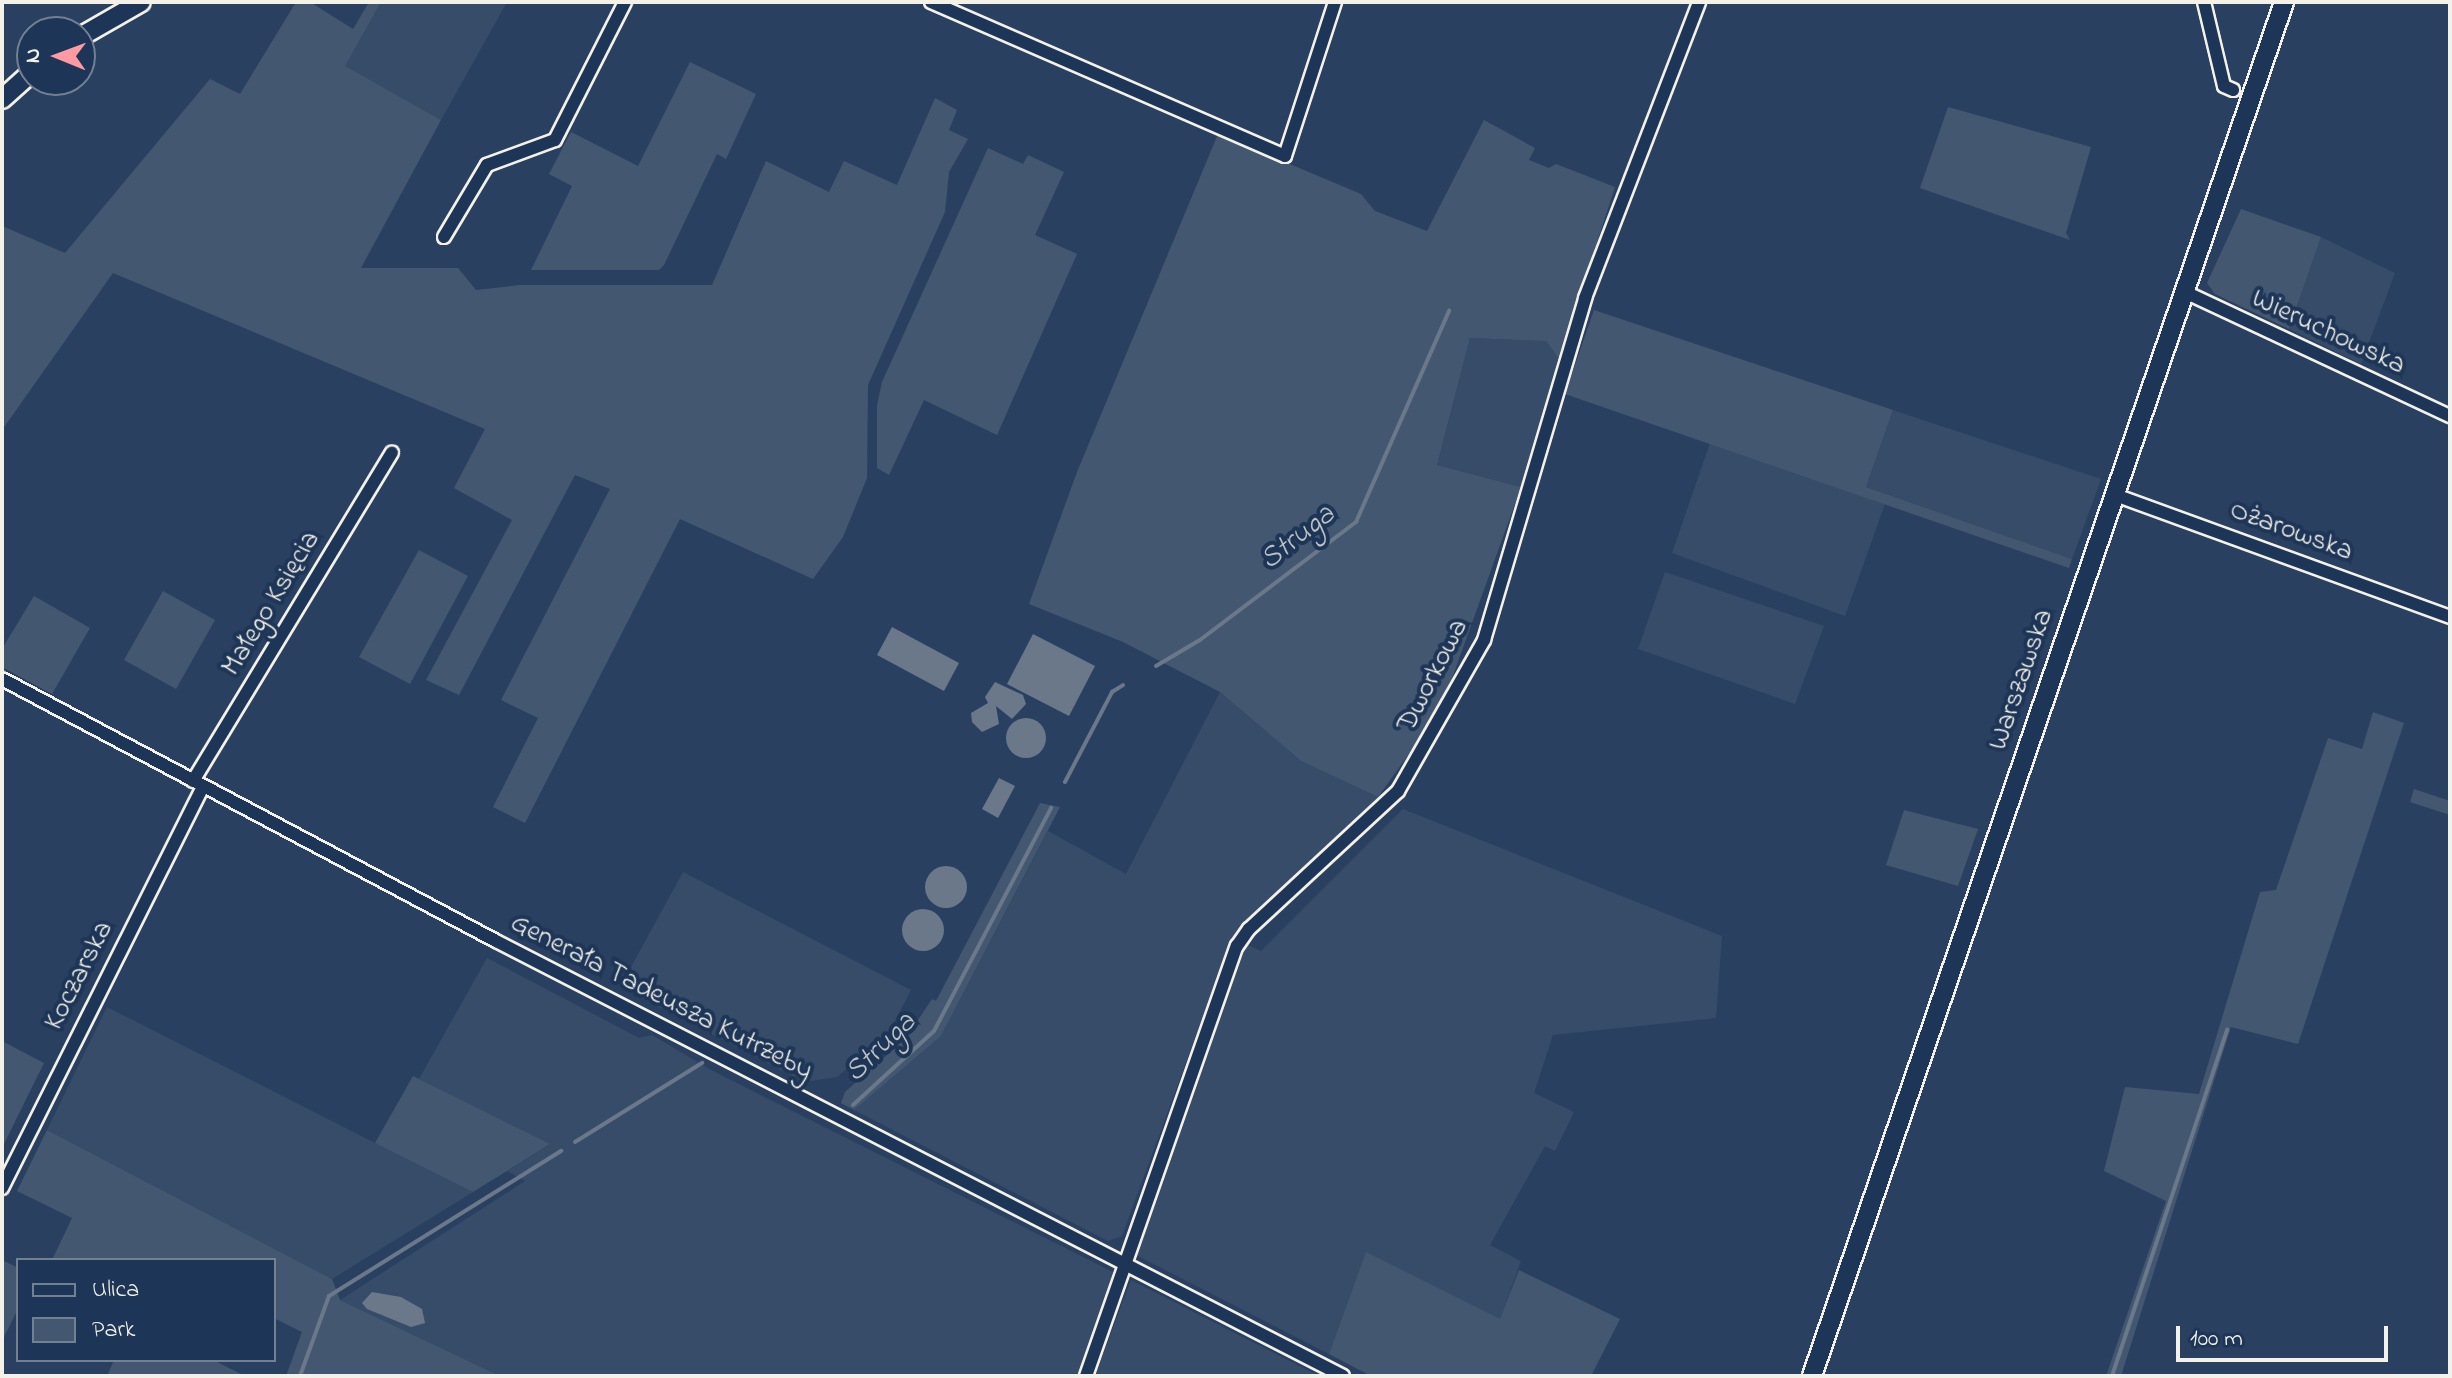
<!DOCTYPE html>
<meta charset="utf-8">
<style>
body{margin:0}
#map{position:relative;width:2452px;height:1378px;overflow:hidden;background:#2a4060;font-family:"Indie Flower",sans-serif}
div>[style]{position:absolute}
.built>*{inset:0;background:#374c69}
.green>*{inset:0;background:#445771}
.water>*{inset:0;background:#6a788a}
.round{border-radius:50%}
.stream>*{height:4px;margin:-2px;padding:0 2px;transform-origin:2px;border-radius:2px;background:#6a788a}
.roads{filter:drop-shadow(2px 0 #f4f1e8) drop-shadow(-2px 0 #f4f1e8) drop-shadow(0 2px #f4f1e8) drop-shadow(0 -2px #f4f1e8)}
.street>*{height:12px;margin:-6px;padding:0 6px;transform-origin:6px;border-radius:6px;background:#1d3557}
.secondary>*{height:18px;margin:-9px;padding:0 9px;transform-origin:9px;border-radius:9px;background:#1d3557}
span{translate:-50% -50%;white-space:nowrap;text-align:center;line-height:1.15;-webkit-text-stroke:8px #1d3557;paint-order:stroke}
.street-label{font-size:28px;color:#f4f1e8}
.water-label{font-size:30px;color:#bdc1c2;font-style:italic}
.frame{position:absolute;inset:0;border:4px solid #f4f1e8;pointer-events:none}
.legend{position:absolute;left:16px;top:1258px;width:260px;height:104px;box-sizing:border-box;background:#1d3557;border:2px solid #738091;margin:0;padding:10px 14px;list-style:none;font-size:24px;color:#f4f1e8}
.legend li{display:flex;align-items:center;gap:16px;height:40px}
.legend b{width:40px;border:2px solid #738091}
.north{position:absolute;left:16px;top:16px;width:80px;height:80px;box-sizing:border-box;background:#1d3557;border:2px solid #738091;border-radius:50%;rotate:271deg;font-size:22px;font-weight:700;line-height:32px;text-align:center;color:#f4f1e8}
.north::after{content:'';display:block;margin:auto;width:28px;height:36px;background:#ff9aa2;clip-path:polygon(50% 0,100% 100%,50% 72%,0 100%)}
.scale{position:absolute;left:2176px;top:1326px;width:212px;height:36px;box-sizing:border-box;border:4px solid #f4f1e8;border-top:0;padding-left:10px;font-size:24px;line-height:28px;white-space:nowrap;color:#f4f1e8;-webkit-text-stroke:6px #1d3557;paint-order:stroke}
</style>
<div id="map">
<div class="built">
<i style="clip-path:polygon(381px 2px,507px 2px,441px 120px,344px 66px)"></i>
<i style="clip-path:polygon(2321px 237px,2395px 273px,2361px 364px,2289px 329px)"></i>
<i style="clip-path:polygon(1470px 338px,1546px 341px,1559px 359px,1521px 487px,1437px 465px)"></i>
<i style="clip-path:polygon(1893px 410px,2101px 479px,2072px 559px,1866px 487px)"></i>
<i style="clip-path:polygon(1710px 443px,1885px 504px,1845px 616px,1672px 553px)"></i>
<i style="clip-path:polygon(1665px 572px,1824px 626px,1795px 704px,1638px 649px)"></i>
<i style="clip-path:polygon(1220px 692px,1301px 761px,1378px 797px,1238px 937px,1222px 965px,1122px 1236px,1108px 1241px,854px 1110px,941px 1036px,1048px 831px,1126px 874px)"></i>
<i style="clip-path:polygon(1403px 809px,1722px 936px,1716px 1018px,1553px 1035px,1534px 1093px,1574px 1112px,1555px 1151px,1545px 1146px,1490px 1245px,1521px 1261px,1500px 1320px,1366px 1253px,1329px 1354px,1136px 1255px,1246px 944px,1261px 951px)"></i>
<i style="clip-path:polygon(683px 872px,911px 990px,888px 1034px,837px 1077px,804px 1082px,632px 993px,625px 978px)"></i>
<i style="clip-path:polygon(487px 958px,639px 1038px,652px 1035px,711px 1070px,1113px 1272px,1116px 1281px,1081px 1376px,500px 1376px,340px 1300px,525px 1181px,507px 1171px,549px 1145px,419px 1079px)"></i>
<i style="clip-path:polygon(107px 1007px,375px 1143px,473px 1192px,332px 1279px,47px 1130px)"></i>
<i style="clip-path:polygon(1131px 1280px,1319px 1376px,1095px 1376px)"></i>
</div>
<div class="green">
<i style="clip-path:polygon(296px 2px,310px 2px,353px 29px,369px 2px,381px 2px,345px 66px,441px 120px,361px 268px,458px 268px,476px 290px,520px 285px,712px 285px,766px 161px,829px 192px,844px 161px,897px 185px,935px 98px,957px 110px,949px 130px,968px 139px,949px 172px,945px 212px,868px 385px,867px 478px,843px 537px,813px 579px,680px 519px,525px 823px,493px 807px,538px 718px,501px 700px,610px 489px,575px 475px,459px 695px,426px 680px,512px 520px,454px 488px,485px 429px,113px 273px,2px 430px,2px 226px,65px 253px,210px 79px,240px 94px)"></i>
<i style="clip-path:polygon(690px 62px,756px 94px,726px 159px,717px 154px,664px 265px,659px 270px,531px 270px,572px 186px,549px 174px,571px 132px,638px 166px)"></i>
<i style="clip-path:polygon(1948px 107px,2091px 147px,2066px 233px,2070px 240px,1920px 188px)"></i>
<i style="clip-path:polygon(1484px 120px,1535px 148px,1529px 160px,1549px 168px,1556px 164px,1615px 187px,1559px 359px,1546px 341px,1470px 338px,1437px 465px,1521px 487px,1441px 709px,1378px 797px,1301px 761px,1220px 692px,1123px 642px,1029px 604px,1077px 472px,1218px 134px,1361px 194px,1375px 211px,1427px 231px)"></i>
<i style="clip-path:polygon(988px 148px,1023px 164px,1028px 155px,1064px 172px,1035px 235px,1077px 254px,997px 435px,924px 400px,889px 475px,877px 468px,877px 405px,882px 382px)"></i>
<i style="clip-path:polygon(2241px 209px,2321px 237px,2289px 329px,2215px 294px,2207px 283px)"></i>
<i style="clip-path:polygon(1594px 310px,1893px 410px,1866px 487px,2072px 559px,2069px 568px,1565px 394px)"></i>
<i style="clip-path:polygon(419px 550px,468px 576px,410px 684px,359px 657px)"></i>
<i style="clip-path:polygon(163px 591px,215px 620px,176px 689px,124px 660px)"></i>
<i style="clip-path:polygon(34px 596px,90px 628px,52px 694px,2px 667px,2px 649px)"></i>
<i style="clip-path:polygon(2373px 712px,2404px 723px,2298px 1044px,2231px 1027px,2121px 1376px,2106px 1376px,2166px 1201px,2104px 1171px,2125px 1087px,2199px 1094px,2260px 892px,2276px 890px,2328px 738px,2362px 749px)"></i>
<i style="clip-path:polygon(2414px 789px,2450px 801px,2450px 815px,2410px 802px)"></i>
<i style="clip-path:polygon(1040px 803px,1060px 807px,941px 1036px,854px 1110px,841px 1103px,845px 1092px,906px 1038px,932px 999px,936px 1001px)"></i>
<i style="clip-path:polygon(1904px 810px,1978px 829px,1958px 886px,1886px 865px)"></i>
<i style="clip-path:polygon(2px 1041px,44px 1063px,2px 1148px)"></i>
<i style="clip-path:polygon(413px 1076px,419px 1079px,550px 1144px,473px 1192px,375px 1143px)"></i>
<i style="clip-path:polygon(47px 1130px,332px 1279px,340px 1300px,500px 1376px,286px 1376px,302px 1332px,274px 1318px,274px 1260px,52px 1260px,72px 1218px,17px 1191px)"></i>
<i style="clip-path:polygon(1366px 1252px,1500px 1319px,1519px 1270px,1620px 1319px,1591px 1376px,1371px 1376px,1329px 1354px)"></i>
<i style="clip-path:polygon(2px 1260px,18px 1268px,18px 1309px,2px 1341px)"></i>
<i style="clip-path:polygon(114px 1360px,213px 1360px,245px 1376px,107px 1376px)"></i>
</div>
<div class="water">
<i style="clip-path:polygon(892px 627px,959px 663px,944px 691px,877px 655px)"></i>
<i style="clip-path:polygon(1033px 634px,1095px 666px,1069px 716px,1007px 684px)"></i>
<i style="clip-path:polygon(995px 682px,1023px 695px,1026px 704px,1012px 719px,996px 706px,999px 724px,982px 732px,972px 722px,971px 713px,988px 703px,985px 697px)"></i>
<i class="round" style="left:1006px;top:718px;width:40px;height:40px"></i>
<i style="clip-path:polygon(999px 778px,1015px 786px,998px 818px,982px 809px)"></i>
<i class="round" style="left:925px;top:866px;width:42px;height:42px"></i>
<i class="round" style="left:902px;top:909px;width:42px;height:42px"></i>
<i style="clip-path:polygon(372px 1292px,401px 1297px,422px 1309px,425px 1323px,411px 1327px,367px 1309px,362px 1303px)"></i>
</div>
<div class="stream">
<i style="left:1156px;top:666px;width:51px;rotate:-30.6deg"></i>
<i style="left:1200px;top:640px;width:196px;rotate:-37.1deg"></i>
<i style="left:1356px;top:522px;width:231px;rotate:-66.2deg"></i>
<i style="left:1065px;top:782px;width:102px;rotate:-62.4deg"></i>
<i style="left:1112px;top:692px;width:13px;rotate:-32deg"></i>
<i style="left:853px;top:1105px;width:110px;rotate:-42.4deg"></i>
<i style="left:934px;top:1031px;width:252px;rotate:-62.3deg"></i>
<i style="left:575px;top:1142px;width:150px;rotate:-31.9deg"></i>
<i style="left:300px;top:1376px;width:85px;rotate:-70.1deg"></i>
<i style="left:329px;top:1296px;width:274px;rotate:-32deg"></i>
<i style="left:2112px;top:1376px;width:365px;rotate:-71.6deg"></i>
</div>
<div class="roads">
<div class="street">
<i style="left:931px;top:2px;width:386px;rotate:23.5deg"></i>
<i style="left:1285px;top:156px;width:162px;rotate:-72deg"></i>
<i style="left:2204px;top:2px;width:86px;rotate:76.6deg"></i>
<i style="left:2224px;top:86px;width:10px;rotate:24deg"></i>
<i style="left:444px;top:237px;width:84px;rotate:-59.2deg"></i>
<i style="left:487px;top:165px;width:72px;rotate:-20.2deg"></i>
<i style="left:555px;top:140px;width:155px;rotate:-63.1deg"></i>
<i style="left:2185px;top:292px;width:293px;rotate:25.1deg"></i>
<i style="left:2115px;top:495px;width:357px;rotate:20deg"></i>
<i style="left:2px;top:679px;width:559px;rotate:27.94deg"></i>
<i style="left:496px;top:941px;width:952px;rotate:27.18deg"></i>
<i style="left:193px;top:781px;width:384px;rotate:-58.8deg"></i>
<i style="left:2px;top:1188px;width:449px;rotate:-63.4deg"></i>
<i style="left:1086px;top:1376px;width:456px;rotate:-70.7deg"></i>
<i style="left:1237px;top:946px;width:21px;rotate:-55deg"></i>
<i style="left:1249px;top:929px;width:203px;rotate:-42.8deg"></i>
<i style="left:1398px;top:791px;width:174px;rotate:-60.3deg"></i>
<i style="left:1484px;top:640px;width:357px;rotate:-73.5deg"></i>
<i style="left:1585px;top:298px;width:317px;rotate:-68.9deg"></i>
</div>
<div class="secondary">
<i style="left:80px;top:37px;width:70px;rotate:-29.8deg"></i>
<i style="left:2px;top:99px;width:40px;rotate:-42deg"></i>
<i style="left:1812px;top:1376px;width:1453px;rotate:-71.04deg"></i>
</div>
</div>
<div class="street-label">
<span style="left:2328px;top:333px;rotate:25deg">Wieruchowska</span>
<span style="left:2291px;top:532px;rotate:20deg">Ożarowska</span>
<span style="left:272px;top:604px;rotate:-59deg">Małego Księcia</span>
<span style="left:1434px;top:676px;rotate:-63deg">Dworkowa</span>
<span style="left:2022px;top:680px;rotate:-71deg">Warszawska</span>
<span style="left:80px;top:976px;rotate:-63deg">Koczarska</span>
<span style="left:661px;top:998px;rotate:27deg">Generała Tadeusza Kutrzeby</span>
</div>
<div class="water-label">
<span style="left:1298px;top:538px;rotate:-38deg">Struga</span>
<span style="left:881px;top:1048px;rotate:-44deg">Struga</span>
</div>
<div class="frame"></div>
<ul class="legend">
<li><b style="height:10px;background:#1d3557"></b>Ulica</li>
<li><b style="height:22px;background:#445771"></b>Park</li>
</ul>
<div class="north">N</div>
<div class="scale">100 m</div>
</div>
